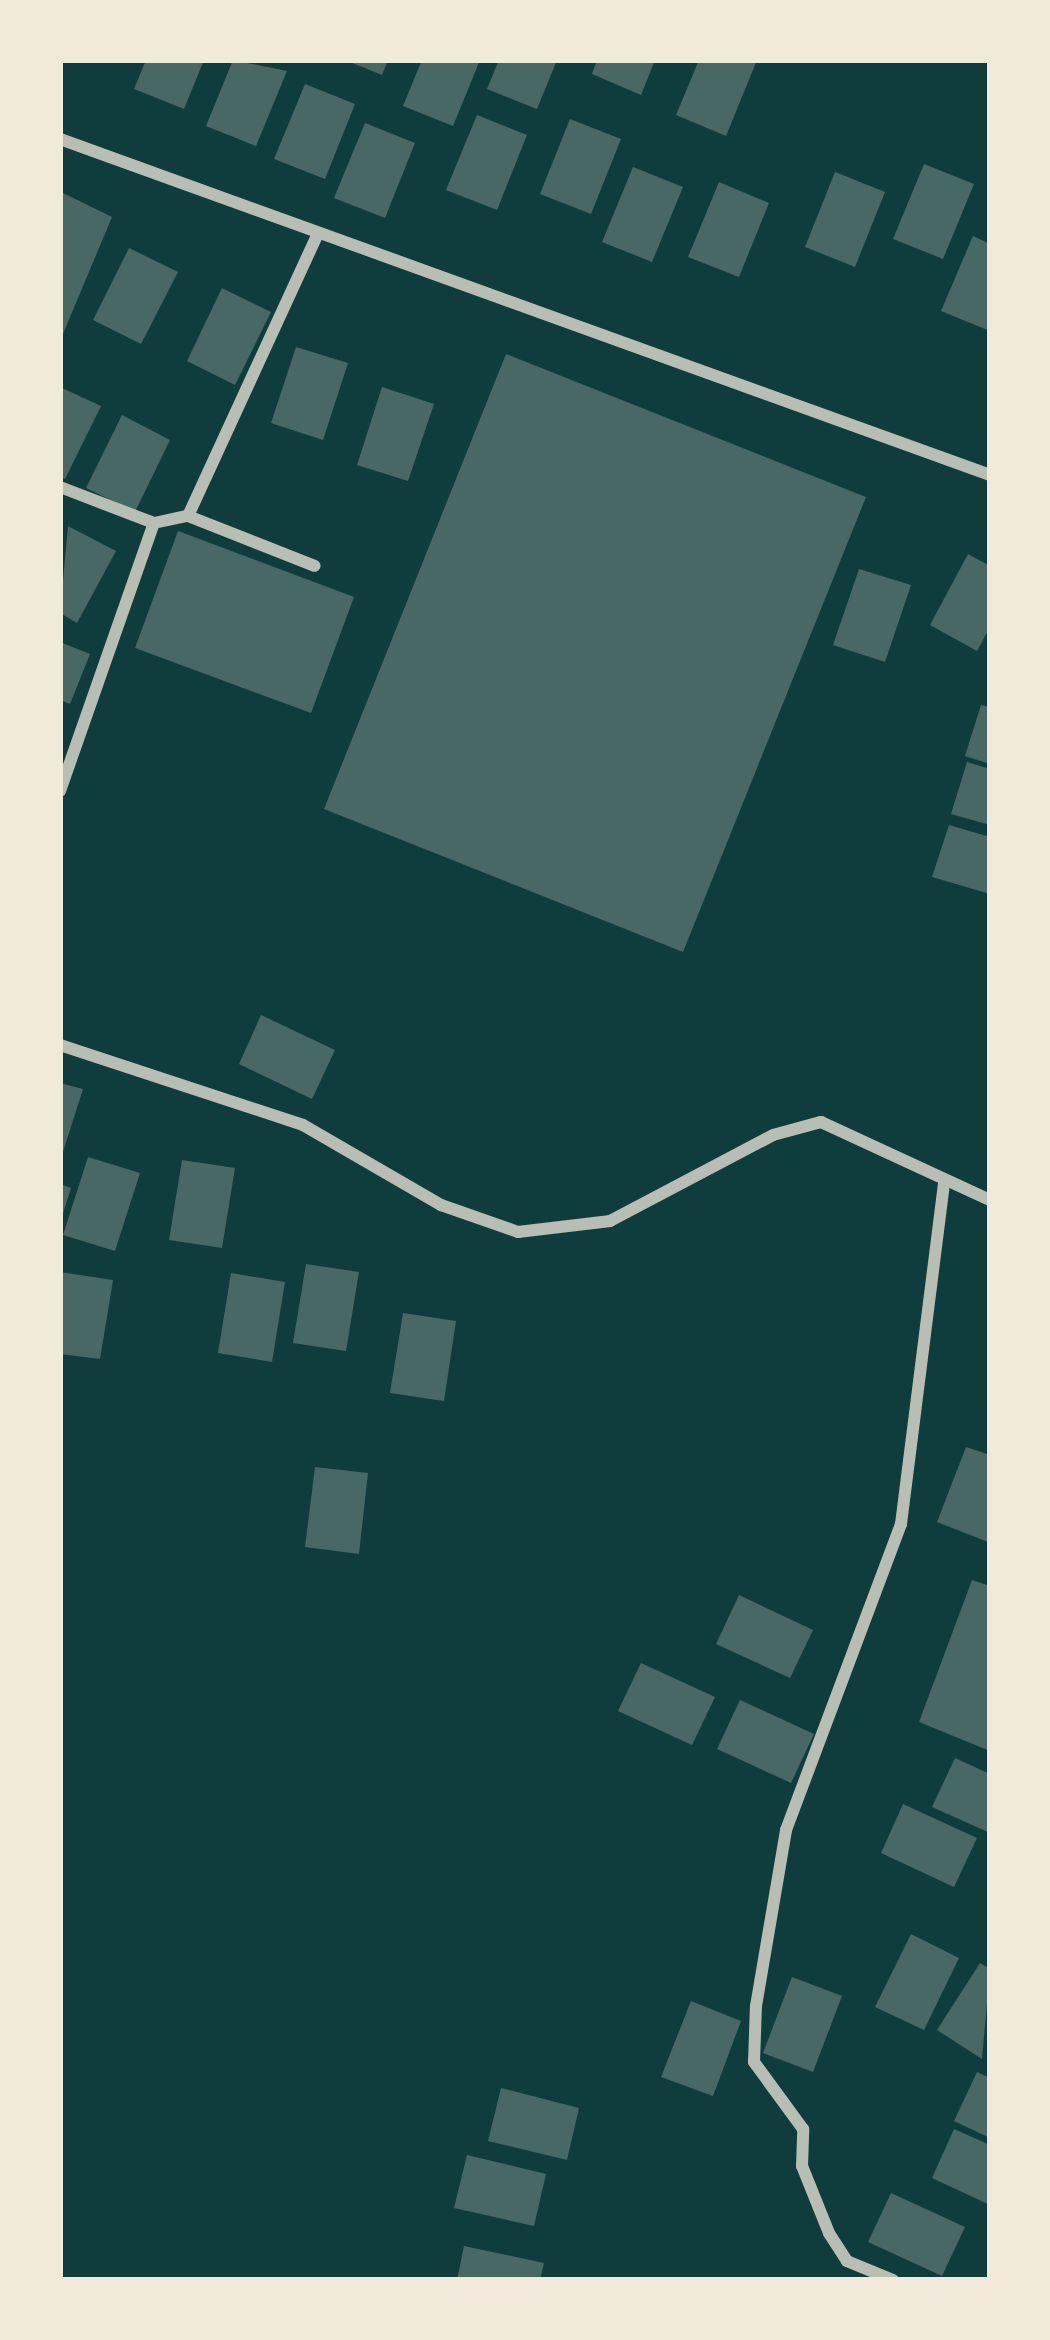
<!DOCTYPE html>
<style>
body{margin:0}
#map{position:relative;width:1050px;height:2340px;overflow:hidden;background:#0f3d3e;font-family:Poppins,sans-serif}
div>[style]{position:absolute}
.building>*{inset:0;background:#486865}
.minor>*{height:12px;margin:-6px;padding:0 6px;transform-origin:6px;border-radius:6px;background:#b8beb3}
span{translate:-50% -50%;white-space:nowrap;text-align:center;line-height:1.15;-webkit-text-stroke:10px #f1e9da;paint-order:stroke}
.frame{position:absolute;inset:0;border:63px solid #f1e9da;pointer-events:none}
</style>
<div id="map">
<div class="building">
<i style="clip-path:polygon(146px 60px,204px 60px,184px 109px,134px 89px)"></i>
<i style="clip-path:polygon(233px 60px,287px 71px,256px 146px,206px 126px)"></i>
<i style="clip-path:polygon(345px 60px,388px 60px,382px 75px)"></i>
<i style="clip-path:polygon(422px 60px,480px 60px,453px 126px,403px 106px)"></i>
<i style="clip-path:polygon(499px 60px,557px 60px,537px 109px,487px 89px)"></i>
<i style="clip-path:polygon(597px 60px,655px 60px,641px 95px,592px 74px)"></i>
<i style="clip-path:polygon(699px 60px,757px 60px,726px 136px,676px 115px)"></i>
<i style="clip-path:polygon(305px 84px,355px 104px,325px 179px,274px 159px)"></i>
<i style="clip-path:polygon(477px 115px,527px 135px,497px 210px,446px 190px)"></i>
<i style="clip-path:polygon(570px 119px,621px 139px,591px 214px,540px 194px)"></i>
<i style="clip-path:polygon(365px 123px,415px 143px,385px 218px,334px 198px)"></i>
<i style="clip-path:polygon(924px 164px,974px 184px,943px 259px,893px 239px)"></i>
<i style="clip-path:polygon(633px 167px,683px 187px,652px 262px,602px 242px)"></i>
<i style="clip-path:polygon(835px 172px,885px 192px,855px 267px,805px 247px)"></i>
<i style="clip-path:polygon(719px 182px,769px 203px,739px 277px,688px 257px)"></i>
<i style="clip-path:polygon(63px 193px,112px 217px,60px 341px,60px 199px)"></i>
<i style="clip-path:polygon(973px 236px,990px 244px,990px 331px,941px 311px)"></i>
<i style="clip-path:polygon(129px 248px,178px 272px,141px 344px,93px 320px)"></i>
<i style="clip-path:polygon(222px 288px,271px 312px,235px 385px,187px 361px)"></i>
<i style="clip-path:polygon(296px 347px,348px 363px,323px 440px,271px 423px)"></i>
<i style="clip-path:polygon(506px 354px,866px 497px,683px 952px,324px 809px)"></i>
<i style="clip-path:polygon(60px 387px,101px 406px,65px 479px,60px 477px)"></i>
<i style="clip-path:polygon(382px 387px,434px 404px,408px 481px,357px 465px)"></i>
<i style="clip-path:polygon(122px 415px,170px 440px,135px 512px,86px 488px)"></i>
<i style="clip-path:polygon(68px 526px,116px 551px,77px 623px,60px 613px)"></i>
<i style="clip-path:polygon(178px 531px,354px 597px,311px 713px,135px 648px)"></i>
<i style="clip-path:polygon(968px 554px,990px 566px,990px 627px,977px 651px,930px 625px)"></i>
<i style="clip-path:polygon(859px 569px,911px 585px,885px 662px,833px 645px)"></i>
<i style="clip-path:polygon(60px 642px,90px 654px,70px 704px,60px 700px)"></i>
<i style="clip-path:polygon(981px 705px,990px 707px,990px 764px,965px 756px)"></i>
<i style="clip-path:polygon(967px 762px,990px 769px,990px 825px,951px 814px)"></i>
<i style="clip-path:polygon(949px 825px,990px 837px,990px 894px,932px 877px)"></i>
<i style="clip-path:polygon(261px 1015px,335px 1050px,312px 1099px,239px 1064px)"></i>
<i style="clip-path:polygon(60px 1083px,83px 1089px,61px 1158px,60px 1158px)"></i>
<i style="clip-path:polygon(88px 1157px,140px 1173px,115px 1251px,63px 1235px)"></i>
<i style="clip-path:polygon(182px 1160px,235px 1168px,222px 1248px,169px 1240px)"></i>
<i style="clip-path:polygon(60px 1184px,71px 1188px,61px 1220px,60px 1220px)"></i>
<i style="clip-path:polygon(306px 1264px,359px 1272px,346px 1351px,293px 1343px)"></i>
<i style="clip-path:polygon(60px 1272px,113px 1280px,100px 1359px,60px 1354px)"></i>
<i style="clip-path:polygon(231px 1273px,285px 1282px,272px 1362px,218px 1353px)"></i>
<i style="clip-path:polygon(403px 1313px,456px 1321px,444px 1401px,390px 1393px)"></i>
<i style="clip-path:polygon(966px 1447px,990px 1455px,988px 1542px,937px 1522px)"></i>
<i style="clip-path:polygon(315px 1467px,368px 1473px,359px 1554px,305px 1547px)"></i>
<i style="clip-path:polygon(972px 1580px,990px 1586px,990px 1751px,919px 1722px)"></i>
<i style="clip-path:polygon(739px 1595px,813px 1630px,790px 1678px,716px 1644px)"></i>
<i style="clip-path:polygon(641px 1663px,715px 1697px,692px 1745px,618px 1711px)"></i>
<i style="clip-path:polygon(740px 1700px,814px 1734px,791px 1783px,717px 1749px)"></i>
<i style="clip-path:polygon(955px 1758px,990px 1774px,990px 1833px,932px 1807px)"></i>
<i style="clip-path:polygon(903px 1804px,977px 1838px,954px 1887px,881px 1853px)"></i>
<i style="clip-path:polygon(911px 1934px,959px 1958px,924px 2030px,875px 2007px)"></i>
<i style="clip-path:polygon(980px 1963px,990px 1969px,982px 2059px,937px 2030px)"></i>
<i style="clip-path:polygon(792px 1977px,842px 1996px,813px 2072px,763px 2053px)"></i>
<i style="clip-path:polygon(691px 2001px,741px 2021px,713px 2096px,661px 2077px)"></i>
<i style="clip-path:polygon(977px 2072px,990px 2078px,990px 2138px,954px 2121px)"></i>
<i style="clip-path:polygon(501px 2088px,579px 2108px,567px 2160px,488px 2141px)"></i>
<i style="clip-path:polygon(954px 2129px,990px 2145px,990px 2205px,932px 2178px)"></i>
<i style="clip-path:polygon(467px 2155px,546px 2174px,534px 2226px,454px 2208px)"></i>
<i style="clip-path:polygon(891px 2193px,965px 2227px,942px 2276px,868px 2242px)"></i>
<i style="clip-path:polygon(464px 2246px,544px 2263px,540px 2280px,457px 2280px)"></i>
</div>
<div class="minor">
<i style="left:60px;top:139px;width:989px;rotate:19.86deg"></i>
<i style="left:60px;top:487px;width:101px;rotate:21deg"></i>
<i style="left:154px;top:523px;width:35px;rotate:-12deg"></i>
<i style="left:188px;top:516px;width:311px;rotate:-65.3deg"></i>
<i style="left:188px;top:516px;width:136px;rotate:21.5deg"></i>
<i style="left:60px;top:791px;width:284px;rotate:-70.7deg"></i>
<i style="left:60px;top:1045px;width:256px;rotate:18.2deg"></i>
<i style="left:303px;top:1125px;width:160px;rotate:30.1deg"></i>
<i style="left:441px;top:1205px;width:82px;rotate:19.3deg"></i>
<i style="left:518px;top:1232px;width:93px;rotate:-6.8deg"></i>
<i style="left:610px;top:1221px;width:184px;rotate:-27.8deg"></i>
<i style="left:773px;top:1135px;width:50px;rotate:-15.2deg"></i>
<i style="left:821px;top:1122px;width:186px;rotate:24.8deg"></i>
<i style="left:893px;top:2280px;width:50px;rotate:-157.6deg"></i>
<i style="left:847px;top:2261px;width:33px;rotate:-123deg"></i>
<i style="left:829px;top:2233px;width:72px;rotate:-111.9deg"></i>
<i style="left:802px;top:2166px;width:37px;rotate:-88deg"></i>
<i style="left:803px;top:2129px;width:83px;rotate:-126.2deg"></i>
<i style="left:754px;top:2062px;width:56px;rotate:-88deg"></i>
<i style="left:756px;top:2006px;width:179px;rotate:-80.3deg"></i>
<i style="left:786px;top:1830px;width:327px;rotate:-69.4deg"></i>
<i style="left:901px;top:1524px;width:344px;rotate:-82.8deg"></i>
</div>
<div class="frame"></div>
</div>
